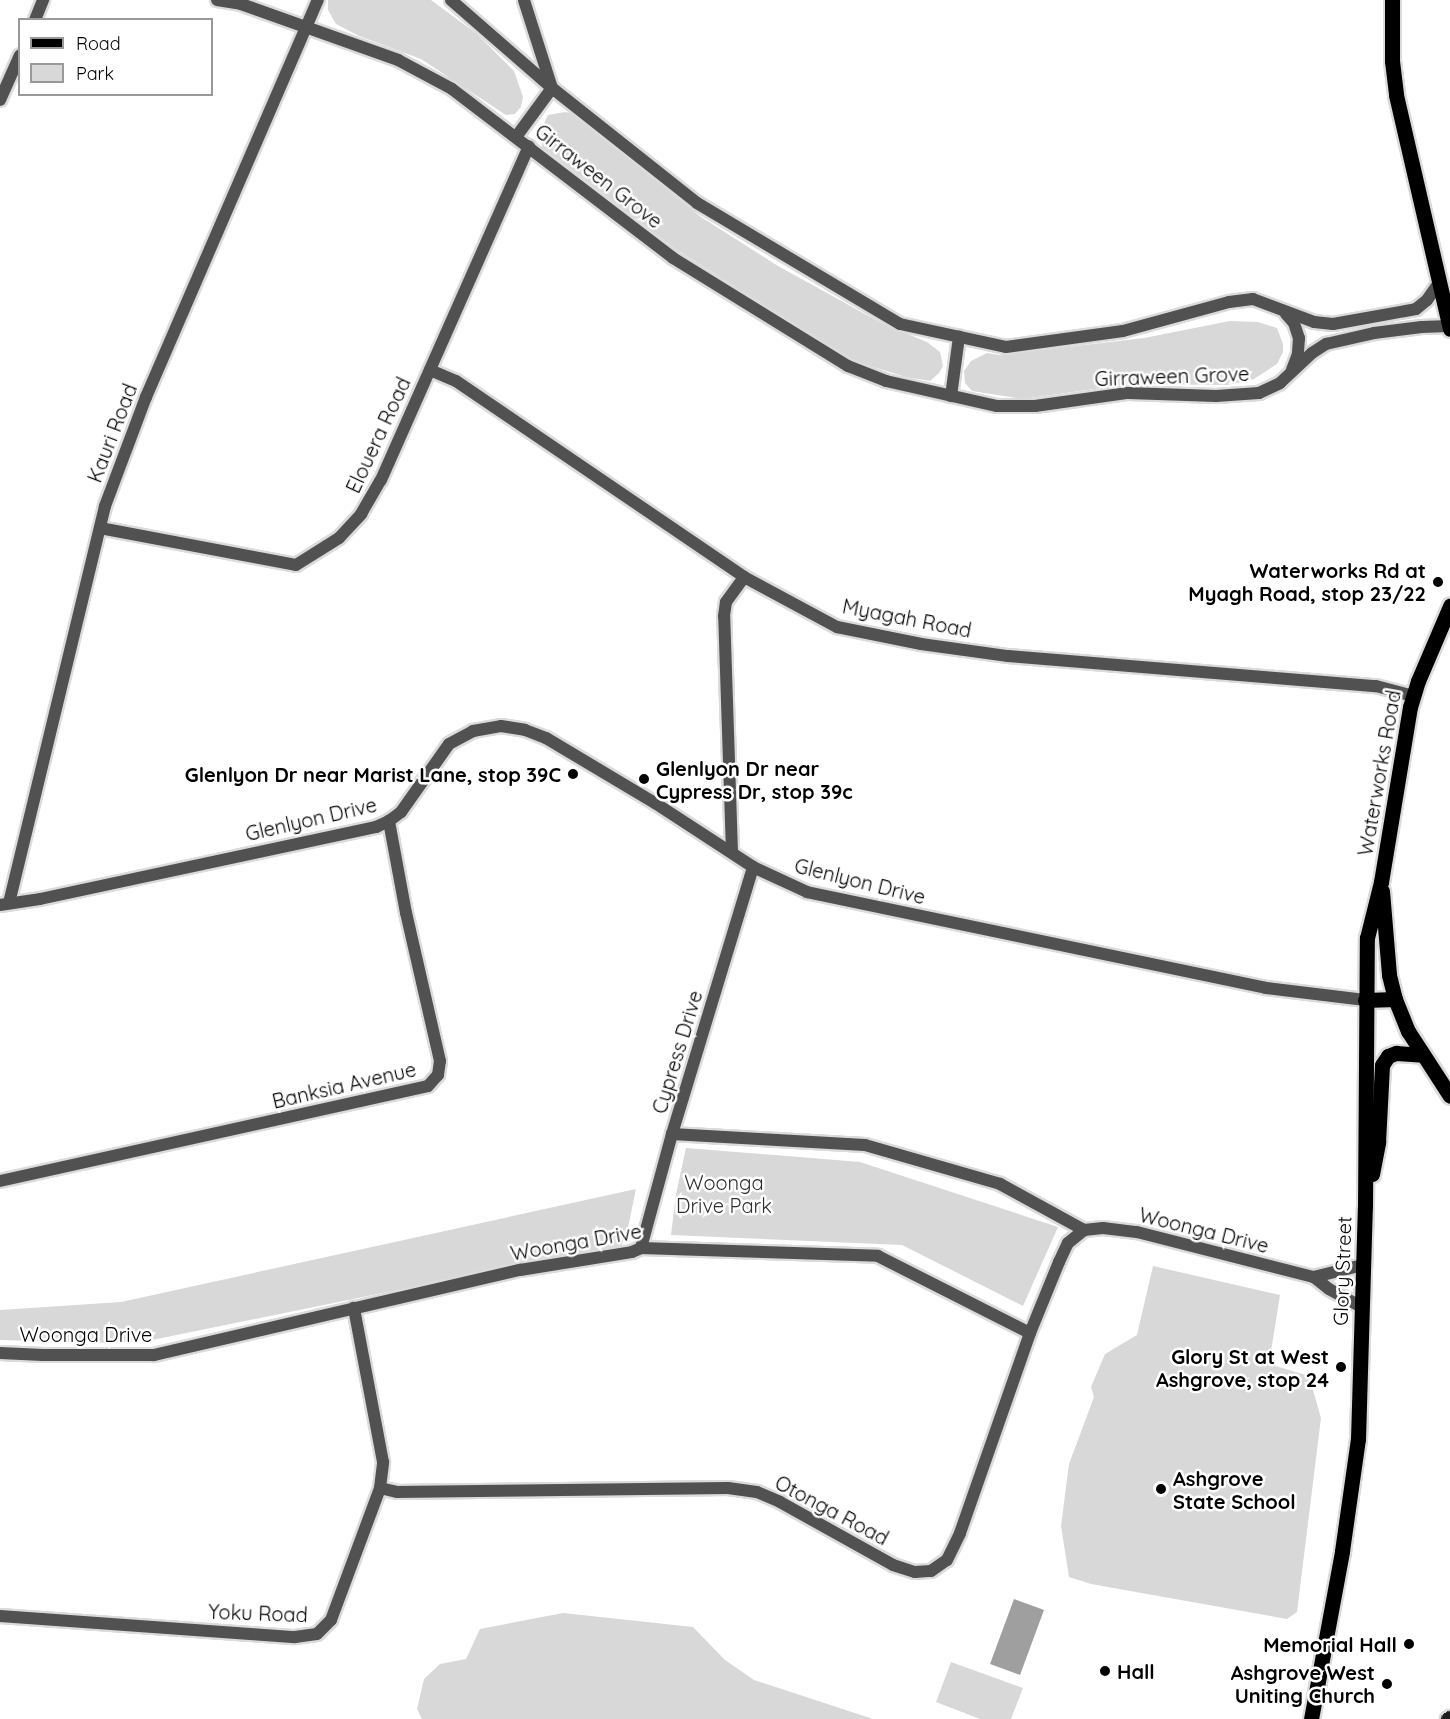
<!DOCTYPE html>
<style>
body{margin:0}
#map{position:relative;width:1450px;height:1719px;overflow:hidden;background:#fff;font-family:Quicksand,sans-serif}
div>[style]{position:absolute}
.green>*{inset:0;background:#d8d8d8}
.water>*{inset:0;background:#9f9f9f}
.roads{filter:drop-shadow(2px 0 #dbdbdb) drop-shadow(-2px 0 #dbdbdb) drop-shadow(0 2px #dbdbdb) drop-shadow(0 -2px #dbdbdb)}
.minor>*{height:12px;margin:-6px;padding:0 6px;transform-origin:6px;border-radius:6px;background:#515151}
.tertiary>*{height:12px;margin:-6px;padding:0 6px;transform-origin:6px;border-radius:6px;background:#515151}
.secondary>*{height:12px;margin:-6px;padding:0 6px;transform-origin:6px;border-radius:6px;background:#1e1e1e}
.primary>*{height:15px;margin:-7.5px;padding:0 7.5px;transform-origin:7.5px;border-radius:7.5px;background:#000}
.dots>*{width:16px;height:16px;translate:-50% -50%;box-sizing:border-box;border:3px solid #fff;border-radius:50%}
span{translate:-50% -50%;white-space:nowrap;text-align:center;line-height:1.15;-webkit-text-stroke:5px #fff;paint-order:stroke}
.street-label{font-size:20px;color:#000}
.poi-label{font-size:20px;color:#000;font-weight:700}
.right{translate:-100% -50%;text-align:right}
.left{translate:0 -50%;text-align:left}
.park-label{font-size:20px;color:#2f2f2f}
.legend{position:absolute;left:18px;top:18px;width:195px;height:78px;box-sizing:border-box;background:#fff;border:2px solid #999;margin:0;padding:8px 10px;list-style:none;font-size:18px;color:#000}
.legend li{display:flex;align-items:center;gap:12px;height:30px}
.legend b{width:30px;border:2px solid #999}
</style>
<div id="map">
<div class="green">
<i style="clip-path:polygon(328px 0,431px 0,477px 34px,514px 71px,523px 97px,521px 107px,515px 114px,506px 115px,421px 59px,359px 36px,336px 24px,328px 10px)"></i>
<i style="clip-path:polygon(565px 112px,571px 113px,701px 217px,778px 266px,883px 324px,927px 342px,940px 352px,943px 366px,939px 373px,930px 381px,906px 377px,854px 361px,677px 250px,542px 147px,541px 130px,548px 115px)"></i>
<i style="clip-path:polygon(1230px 321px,1258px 322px,1277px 328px,1283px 344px,1283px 352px,1277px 364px,1254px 379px,1228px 385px,1130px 384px,1023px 399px,972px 391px,965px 383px,964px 371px,971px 361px,987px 353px,999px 355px,1144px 338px)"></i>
<i style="clip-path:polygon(686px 1148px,860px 1162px,1058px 1227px,1023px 1306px,902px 1245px,671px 1235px,676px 1194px)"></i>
<i style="clip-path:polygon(636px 1189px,624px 1247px,510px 1267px,152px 1340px,114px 1343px,0 1340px,0 1310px,121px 1302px)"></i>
<i style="clip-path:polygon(1153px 1266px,1280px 1295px,1269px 1364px,1309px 1376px,1321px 1418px,1297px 1612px,1287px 1619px,1091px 1584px,1069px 1577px,1061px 1526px,1069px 1464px,1094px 1397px,1091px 1387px,1105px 1354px,1137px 1335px)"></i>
<i style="clip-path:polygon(563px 1613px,693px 1627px,725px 1660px,754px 1680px,873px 1719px,422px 1719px,417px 1709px,424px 1679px,440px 1664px,466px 1659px,480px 1629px)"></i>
<i style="clip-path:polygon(951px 1662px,1023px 1688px,1011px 1719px,980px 1719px,936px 1702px)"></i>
</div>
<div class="water">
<i style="clip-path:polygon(1014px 1599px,1044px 1610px,1020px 1675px,990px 1664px)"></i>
</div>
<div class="roads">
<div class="minor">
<i style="left:217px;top:0;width:24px;rotate:9deg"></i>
<i style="left:241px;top:4px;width:167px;rotate:19.6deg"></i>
<i style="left:398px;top:60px;width:61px;rotate:28.2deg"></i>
<i style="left:452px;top:89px;width:278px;rotate:37.4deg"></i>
<i style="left:673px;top:258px;width:206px;rotate:31.7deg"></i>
<i style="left:848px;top:366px;width:41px;rotate:21.5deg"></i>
<i style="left:886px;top:381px;width:114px;rotate:12.7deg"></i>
<i style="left:997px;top:406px;width:38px"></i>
<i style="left:1035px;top:406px;width:94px;rotate:-8deg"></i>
<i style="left:1128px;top:393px;width:88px;rotate:2deg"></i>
<i style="left:1216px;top:396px;width:43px;rotate:-4deg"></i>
<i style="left:1259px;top:393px;width:23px;rotate:-25deg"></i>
<i style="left:1280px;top:383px;width:44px;rotate:-43.2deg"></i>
<i style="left:1312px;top:353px;width:17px;rotate:-33deg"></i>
<i style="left:1326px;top:344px;width:49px;rotate:-12.9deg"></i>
<i style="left:1374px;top:333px;width:48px;rotate:-7.1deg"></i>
<i style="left:1422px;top:327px;width:27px;rotate:-2deg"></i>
<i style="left:451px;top:0;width:134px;rotate:41.1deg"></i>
<i style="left:552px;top:88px;width:185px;rotate:38.4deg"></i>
<i style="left:697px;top:203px;width:236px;rotate:30.8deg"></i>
<i style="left:900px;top:324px;width:108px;rotate:12.2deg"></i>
<i style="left:1006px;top:347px;width:118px;rotate:-7.8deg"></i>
<i style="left:1123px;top:331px;width:110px;rotate:-15.3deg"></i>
<i style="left:1229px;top:302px;width:24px;rotate:-7deg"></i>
<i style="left:1253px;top:299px;width:65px;rotate:20.7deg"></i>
<i style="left:1314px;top:322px;width:19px;rotate:6deg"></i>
<i style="left:1333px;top:324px;width:84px;rotate:-10.2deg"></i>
<i style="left:1416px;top:309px;width:14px;rotate:-39deg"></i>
<i style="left:1427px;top:300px;width:21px;rotate:-55deg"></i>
<i style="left:516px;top:137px;width:61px;rotate:-53.7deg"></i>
<i style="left:552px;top:88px;width:92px;rotate:-107.7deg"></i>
<i style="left:1286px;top:314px;width:12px;rotate:48deg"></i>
<i style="left:1294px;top:323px;width:16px;rotate:72deg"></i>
<i style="left:1299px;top:338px;width:16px;rotate:94deg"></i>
<i style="left:1298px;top:354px;width:17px;rotate:111deg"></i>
<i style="left:430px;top:370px;width:28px;rotate:23deg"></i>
<i style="left:456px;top:381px;width:348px;rotate:34.2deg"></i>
<i style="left:744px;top:577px;width:106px;rotate:28.3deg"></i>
<i style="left:837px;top:627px;width:86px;rotate:11.4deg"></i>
<i style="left:921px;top:644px;width:88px;rotate:7.9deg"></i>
<i style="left:1008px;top:656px;width:369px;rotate:4.7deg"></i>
<i style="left:1376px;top:686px;width:38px;rotate:15deg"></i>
<i style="left:951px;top:396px;width:60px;rotate:-82.3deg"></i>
<i style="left:100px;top:528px;width:199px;rotate:10.7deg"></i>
<i style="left:296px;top:565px;width:51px;rotate:-32.1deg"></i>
<i style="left:339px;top:538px;width:33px;rotate:-47deg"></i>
<i style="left:361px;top:514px;width:39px;rotate:-60deg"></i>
<i style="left:381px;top:480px;width:365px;rotate:-66.1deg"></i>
<i style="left:732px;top:852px;width:236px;rotate:-91.9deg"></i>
<i style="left:724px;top:616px;width:14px;rotate:-82deg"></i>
<i style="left:726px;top:602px;width:31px;rotate:-54deg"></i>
<i style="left:9px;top:903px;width:408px;rotate:-76.4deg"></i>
<i style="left:105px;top:506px;width:116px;rotate:-69.4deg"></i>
<i style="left:146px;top:397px;width:433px;rotate:-66.6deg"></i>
<i style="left:672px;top:1134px;width:193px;rotate:3.3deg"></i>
<i style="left:865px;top:1145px;width:141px;rotate:16.1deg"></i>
<i style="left:1000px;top:1184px;width:96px;rotate:28.7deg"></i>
<i style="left:0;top:1181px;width:438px;rotate:-12.5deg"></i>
<i style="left:428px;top:1086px;width:15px;rotate:-48deg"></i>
<i style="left:438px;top:1075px;width:14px;rotate:-82deg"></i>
<i style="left:440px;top:1061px;width:152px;rotate:-102.9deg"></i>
<i style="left:406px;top:913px;width:94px;rotate:-100.5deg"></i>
<i style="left:641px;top:1248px;width:118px;rotate:-74.8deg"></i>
<i style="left:672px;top:1134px;width:279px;rotate:-73.1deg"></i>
<i style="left:1314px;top:1277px;width:50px;rotate:-13.8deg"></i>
<i style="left:0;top:1353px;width:43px;rotate:2.7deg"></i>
<i style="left:43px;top:1355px;width:111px"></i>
<i style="left:154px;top:1355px;width:376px;rotate:-13.1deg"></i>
<i style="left:520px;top:1270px;width:113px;rotate:-9.1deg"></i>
<i style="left:632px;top:1252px;width:10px;rotate:-24deg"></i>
<i style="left:641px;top:1248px;width:237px;rotate:1.9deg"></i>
<i style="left:878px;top:1256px;width:170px;rotate:26.9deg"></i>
<i style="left:380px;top:1488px;width:17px;rotate:13deg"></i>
<i style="left:397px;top:1492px;width:331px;rotate:-0.7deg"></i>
<i style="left:728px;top:1488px;width:29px;rotate:8deg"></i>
<i style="left:757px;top:1492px;width:25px;rotate:23deg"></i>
<i style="left:780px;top:1502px;width:129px;rotate:29.1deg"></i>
<i style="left:893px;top:1565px;width:23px;rotate:18deg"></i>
<i style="left:915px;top:1572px;width:16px;rotate:-4deg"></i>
<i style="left:931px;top:1571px;width:19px;rotate:-35deg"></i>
<i style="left:947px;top:1560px;width:30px;rotate:-64deg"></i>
<i style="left:960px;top:1533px;width:212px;rotate:-70.7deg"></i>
<i style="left:1030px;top:1333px;width:77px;rotate:-67.8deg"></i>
<i style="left:1059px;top:1262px;width:21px;rotate:-65deg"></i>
<i style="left:1068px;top:1243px;width:21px;rotate:-39deg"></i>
<i style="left:1084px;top:1230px;width:19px;rotate:-6deg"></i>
<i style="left:1103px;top:1228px;width:34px;rotate:7deg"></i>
<i style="left:1137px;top:1232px;width:183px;rotate:14.3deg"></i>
<i style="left:1314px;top:1277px;width:19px;rotate:39deg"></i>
<i style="left:1329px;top:1289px;width:38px;rotate:29deg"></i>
<i style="left:0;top:1616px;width:296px;rotate:4.1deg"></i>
<i style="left:295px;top:1637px;width:22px;rotate:-8deg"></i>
<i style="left:317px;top:1634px;width:20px;rotate:-45deg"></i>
<i style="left:331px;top:1620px;width:141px;rotate:-69.6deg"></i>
<i style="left:380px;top:1488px;width:26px;rotate:-83deg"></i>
<i style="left:383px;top:1462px;width:157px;rotate:-100.7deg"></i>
</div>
<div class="tertiary">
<i style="left:35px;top:20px;width:22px;rotate:-68deg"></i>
<i style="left:0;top:100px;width:49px;rotate:-66deg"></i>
<i style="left:0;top:905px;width:40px;rotate:-8.5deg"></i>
<i style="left:40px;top:899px;width:344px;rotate:-12.1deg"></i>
<i style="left:376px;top:827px;width:14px;rotate:-25deg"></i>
<i style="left:389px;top:821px;width:15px;rotate:-37deg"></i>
<i style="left:401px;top:812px;width:83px;rotate:-54.8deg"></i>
<i style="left:449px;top:744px;width:27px;rotate:-28deg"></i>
<i style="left:473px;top:731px;width:28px;rotate:-10deg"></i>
<i style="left:501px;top:726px;width:24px;rotate:9deg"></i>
<i style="left:525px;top:730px;width:22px;rotate:21deg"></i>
<i style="left:546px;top:738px;width:127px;rotate:30.8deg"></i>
<i style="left:655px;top:803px;width:117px;rotate:33.1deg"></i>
<i style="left:753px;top:867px;width:60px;rotate:24.8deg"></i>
<i style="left:807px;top:892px;width:469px;rotate:11.8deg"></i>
<i style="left:1266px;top:988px;width:100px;rotate:6.9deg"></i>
</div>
<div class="secondary">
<i style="left:1447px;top:1719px;width:4px;rotate:-34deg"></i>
</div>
<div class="primary">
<i style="left:1392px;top:0;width:61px;rotate:90deg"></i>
<i style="left:1392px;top:61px;width:34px;rotate:83deg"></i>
<i style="left:1396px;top:95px;width:240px;rotate:77deg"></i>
<i style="left:1382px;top:891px;width:84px;rotate:85.2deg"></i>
<i style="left:1389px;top:975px;width:25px;rotate:76deg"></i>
<i style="left:1395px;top:999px;width:35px;rotate:68deg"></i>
<i style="left:1408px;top:1031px;width:77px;rotate:57.1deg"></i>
<i style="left:1365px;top:1000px;width:30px;rotate:-2deg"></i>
<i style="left:1372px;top:1174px;width:33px;rotate:-79deg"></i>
<i style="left:1378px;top:1142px;width:77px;rotate:-87deg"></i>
<i style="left:1382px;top:1065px;width:11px;rotate:-56deg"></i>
<i style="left:1388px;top:1056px;width:9px;rotate:-21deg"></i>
<i style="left:1396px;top:1053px;width:27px;rotate:4deg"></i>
<i style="left:1311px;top:1719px;width:171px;rotate:-79.5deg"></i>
<i style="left:1342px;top:1551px;width:113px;rotate:-81.9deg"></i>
<i style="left:1358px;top:1439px;width:232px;rotate:-88.3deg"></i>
<i style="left:1365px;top:1207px;width:269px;rotate:-89.6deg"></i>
<i style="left:1367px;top:938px;width:58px;rotate:-76deg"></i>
<i style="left:1381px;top:882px;width:177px;rotate:-80.6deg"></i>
<i style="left:1410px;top:707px;width:27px;rotate:-73deg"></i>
<i style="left:1418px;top:681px;width:82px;rotate:-66.9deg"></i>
</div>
</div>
<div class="dots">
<i style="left:1438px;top:582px;background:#000"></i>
<i style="left:573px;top:774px;background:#000"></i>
<i style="left:644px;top:779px;background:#000"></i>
<i style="left:1341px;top:1367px;background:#000"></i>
<i style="left:1161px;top:1489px;background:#000"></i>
<i style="left:1409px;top:1644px;background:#000"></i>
<i style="left:1105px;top:1671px;background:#000"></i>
<i style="left:1387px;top:1684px;background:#000"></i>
</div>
<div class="street-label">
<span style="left:599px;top:176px;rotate:38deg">Girraween Grove</span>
<span style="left:1172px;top:376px;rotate:-2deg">Girraween Grove</span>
<span style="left:112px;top:433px;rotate:-69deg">Kauri Road</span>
<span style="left:378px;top:435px;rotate:-65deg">Elouera Road</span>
<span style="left:907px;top:618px;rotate:11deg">Myagah Road</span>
<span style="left:1379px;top:773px;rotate:-80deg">Waterworks Road</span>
<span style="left:311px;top:819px;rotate:-13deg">Glenlyon Drive</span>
<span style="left:860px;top:881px;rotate:14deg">Glenlyon Drive</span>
<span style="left:677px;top:1052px;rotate:-73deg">Cypress Drive</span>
<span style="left:344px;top:1085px;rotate:-13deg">Banksia Avenue</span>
<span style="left:1204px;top:1230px;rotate:14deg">Woonga Drive</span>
<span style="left:576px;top:1242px;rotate:-10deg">Woonga Drive</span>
<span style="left:1342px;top:1271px;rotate:-88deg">Glory Street</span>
<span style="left:86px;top:1334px">Woonga Drive</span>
<span style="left:832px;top:1510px;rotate:28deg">Otonga Road</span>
<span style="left:258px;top:1613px;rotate:2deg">Yoku Road</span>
</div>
<div class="poi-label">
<span class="right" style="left:1426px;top:582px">Waterworks Rd at<br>Myagh Road, stop 23/22</span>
<span class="left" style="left:656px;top:780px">Glenlyon Dr near<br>Cypress Dr, stop 39c</span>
<span class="right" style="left:561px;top:774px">Glenlyon Dr near Marist Lane, stop 39C</span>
<span class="right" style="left:1329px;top:1368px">Glory St at West<br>Ashgrove, stop 24</span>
<span class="left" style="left:1173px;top:1490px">Ashgrove<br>State School</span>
<span class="right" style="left:1397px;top:1644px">Memorial Hall</span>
<span class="left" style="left:1117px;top:1671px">Hall</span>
<span class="right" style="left:1375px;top:1684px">Ashgrove West<br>Uniting Church</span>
</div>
<div class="park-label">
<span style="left:724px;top:1194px">Woonga<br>Drive Park</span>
</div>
<ul class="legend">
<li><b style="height:8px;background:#000"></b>Road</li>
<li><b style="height:16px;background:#d8d8d8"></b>Park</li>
</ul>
</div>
